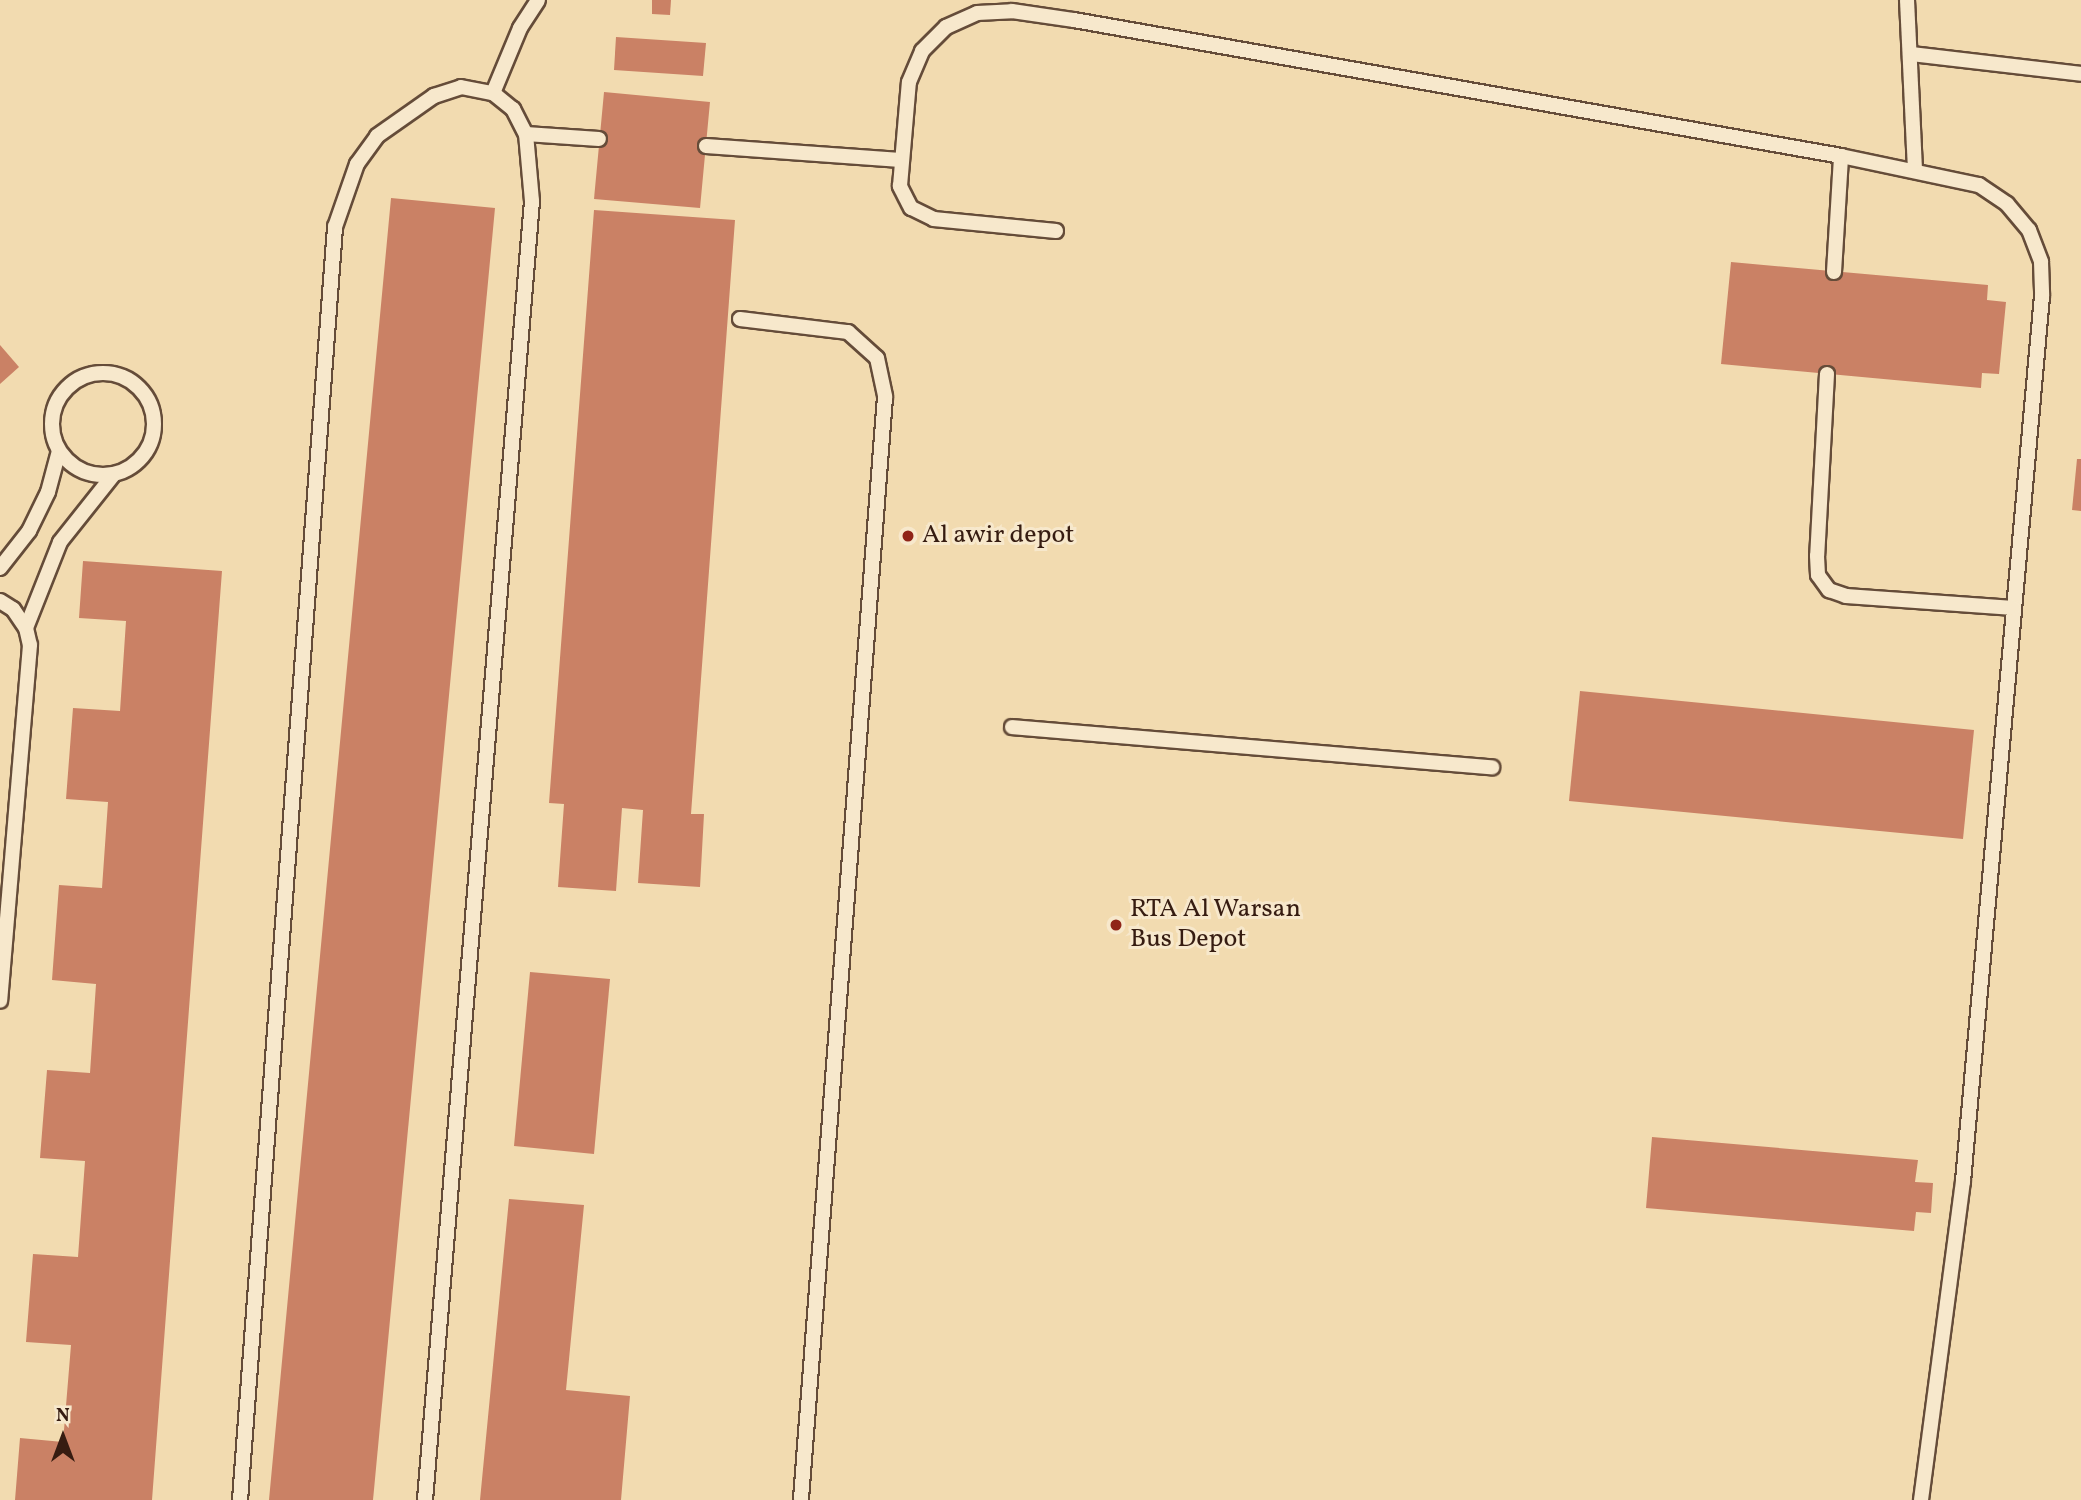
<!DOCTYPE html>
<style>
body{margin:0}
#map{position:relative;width:2081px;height:1500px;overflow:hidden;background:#f2dbb0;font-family:Vollkorn,serif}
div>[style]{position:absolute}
.building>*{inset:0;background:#ca8165}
.roads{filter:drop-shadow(2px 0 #654c39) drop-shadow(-2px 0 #654c39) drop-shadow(0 2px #654c39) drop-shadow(0 -2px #654c39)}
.lane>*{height:14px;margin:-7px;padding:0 7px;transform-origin:7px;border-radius:7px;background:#f7e8cc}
.lane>.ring{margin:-7px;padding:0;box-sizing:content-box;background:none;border:14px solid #f7e8cc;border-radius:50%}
.dots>*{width:19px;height:19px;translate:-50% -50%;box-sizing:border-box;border:4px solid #f7e8cc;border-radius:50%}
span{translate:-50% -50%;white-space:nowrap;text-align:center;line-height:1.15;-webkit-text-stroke:6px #f7e8cc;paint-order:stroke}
.poi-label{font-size:26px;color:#361c11}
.left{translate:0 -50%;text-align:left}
.north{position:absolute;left:28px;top:1402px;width:70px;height:70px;-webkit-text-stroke:5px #f7e8cc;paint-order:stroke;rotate:0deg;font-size:19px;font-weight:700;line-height:28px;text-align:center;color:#361c11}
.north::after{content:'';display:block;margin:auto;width:24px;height:32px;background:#361c11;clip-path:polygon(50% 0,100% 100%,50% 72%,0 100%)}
</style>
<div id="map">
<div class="building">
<i style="clip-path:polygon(652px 0,671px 0,670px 15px,652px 14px)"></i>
<i style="clip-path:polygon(616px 37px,706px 43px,703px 76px,614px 70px)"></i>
<i style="clip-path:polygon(604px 92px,710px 102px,700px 208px,594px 199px)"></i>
<i style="clip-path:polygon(391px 198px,495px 208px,373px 1500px,269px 1500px)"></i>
<i style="clip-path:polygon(594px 210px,735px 220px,691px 814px,704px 814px,700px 887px,638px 883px,643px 810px,622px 808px,616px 891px,558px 887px,564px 804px,549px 803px)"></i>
<i style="clip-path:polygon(1731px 262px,1988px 285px,1987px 300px,2006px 302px,1999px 374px,1982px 373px,1981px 388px,1721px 364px)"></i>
<i style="clip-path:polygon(0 345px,19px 367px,0 384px)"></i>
<i style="clip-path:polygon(2077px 459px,2081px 459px,2081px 511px,2072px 510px)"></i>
<i style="clip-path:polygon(83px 561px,222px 571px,152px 1500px,15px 1500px,20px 1438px,63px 1442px,71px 1345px,26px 1342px,33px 1254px,78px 1257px,85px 1161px,40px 1158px,47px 1070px,90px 1073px,96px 984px,52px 980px,59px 885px,102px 888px,108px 802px,66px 799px,73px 708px,120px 711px,126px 621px,79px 618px)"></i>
<i style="clip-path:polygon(1580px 691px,1974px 730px,1963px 839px,1569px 801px)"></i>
<i style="clip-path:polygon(530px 972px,610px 979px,594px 1154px,514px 1146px)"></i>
<i style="clip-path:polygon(1652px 1137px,1918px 1160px,1915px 1182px,1933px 1183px,1931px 1213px,1916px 1212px,1914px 1231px,1646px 1208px)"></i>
<i style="clip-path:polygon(509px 1199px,584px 1205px,566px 1390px,630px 1396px,621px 1500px,480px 1500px)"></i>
</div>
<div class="roads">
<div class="lane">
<i style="left:1907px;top:0;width:170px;rotate:87.3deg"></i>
<i style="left:1912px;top:54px;width:170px;rotate:6.7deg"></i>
<i style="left:493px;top:93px;width:70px;rotate:-67.4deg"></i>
<i style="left:520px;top:28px;width:33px;rotate:-57deg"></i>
<i style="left:526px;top:134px;width:73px;rotate:3.9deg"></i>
<i style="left:706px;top:146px;width:195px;rotate:4.1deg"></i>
<i style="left:1056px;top:231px;width:123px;rotate:-174.4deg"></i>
<i style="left:934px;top:219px;width:25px;rotate:-154deg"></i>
<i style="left:911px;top:208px;width:25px;rotate:-117deg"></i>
<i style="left:900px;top:186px;width:104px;rotate:-85.1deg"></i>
<i style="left:909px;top:82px;width:34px;rotate:-67deg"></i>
<i style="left:922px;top:51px;width:34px;rotate:-45deg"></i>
<i style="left:946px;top:27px;width:34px;rotate:-24deg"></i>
<i style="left:977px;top:13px;width:35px;rotate:-3deg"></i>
<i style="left:1012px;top:11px;width:63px;rotate:8.3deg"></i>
<i style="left:1074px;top:20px;width:779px;rotate:10.05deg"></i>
<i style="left:1841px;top:156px;width:141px;rotate:11.9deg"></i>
<i style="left:1979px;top:185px;width:34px;rotate:34deg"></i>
<i style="left:2007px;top:204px;width:34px;rotate:50deg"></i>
<i style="left:2029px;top:230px;width:34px;rotate:69deg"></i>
<i style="left:2041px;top:262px;width:34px;rotate:88deg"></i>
<i style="left:2042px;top:296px;width:889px;rotate:95.1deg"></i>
<i style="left:1963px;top:1181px;width:322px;rotate:97.5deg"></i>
<i style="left:1834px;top:272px;width:116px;rotate:-86.5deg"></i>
<i style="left:740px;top:319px;width:109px;rotate:6.9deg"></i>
<i style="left:848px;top:332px;width:39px;rotate:42deg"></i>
<i style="left:877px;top:358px;width:40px;rotate:78deg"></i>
<i style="left:885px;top:397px;width:1106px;rotate:94.36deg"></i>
<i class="ring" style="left:52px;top:373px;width:88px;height:88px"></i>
<i style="left:1827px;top:374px;width:182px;rotate:93.1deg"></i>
<i style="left:1817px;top:556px;width:19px;rotate:87deg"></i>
<i style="left:1818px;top:575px;width:19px;rotate:54deg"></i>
<i style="left:1829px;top:590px;width:18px;rotate:19deg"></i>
<i style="left:1846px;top:596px;width:168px;rotate:4.1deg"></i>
<i style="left:0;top:568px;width:47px;rotate:-51.9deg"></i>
<i style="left:29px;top:531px;width:43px;rotate:-64deg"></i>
<i style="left:48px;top:492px;width:42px;rotate:-75deg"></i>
<i style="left:0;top:601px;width:15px;rotate:32deg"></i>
<i style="left:13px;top:609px;width:23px;rotate:56deg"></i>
<i style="left:26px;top:628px;width:17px;rotate:77deg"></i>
<i style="left:30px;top:645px;width:357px;rotate:94.8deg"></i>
<i style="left:26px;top:628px;width:92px;rotate:-68.4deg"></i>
<i style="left:60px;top:542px;width:87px;rotate:-51.5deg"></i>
<i style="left:1012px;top:727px;width:482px;rotate:4.8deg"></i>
<i style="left:240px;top:1500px;width:1277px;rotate:-85.73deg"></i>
<i style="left:335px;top:227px;width:67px;rotate:-70.8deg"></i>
<i style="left:357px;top:164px;width:34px;rotate:-54deg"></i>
<i style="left:377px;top:136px;width:70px;rotate:-35.1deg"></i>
<i style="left:434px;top:96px;width:28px;rotate:-18deg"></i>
<i style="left:461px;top:87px;width:33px;rotate:11deg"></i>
<i style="left:493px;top:93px;width:26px;rotate:39deg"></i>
<i style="left:513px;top:109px;width:28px;rotate:63deg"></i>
<i style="left:526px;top:134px;width:67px;rotate:84.9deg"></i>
<i style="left:532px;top:201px;width:1303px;rotate:94.71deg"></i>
</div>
</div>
<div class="dots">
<i style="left:908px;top:536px;background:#8f2418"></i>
<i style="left:1116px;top:925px;background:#8f2418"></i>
</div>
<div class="poi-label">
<span class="left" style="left:922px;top:536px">Al awir depot</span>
<span class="left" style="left:1130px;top:925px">RTA Al Warsan<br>Bus Depot</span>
</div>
<div class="north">N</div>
</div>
